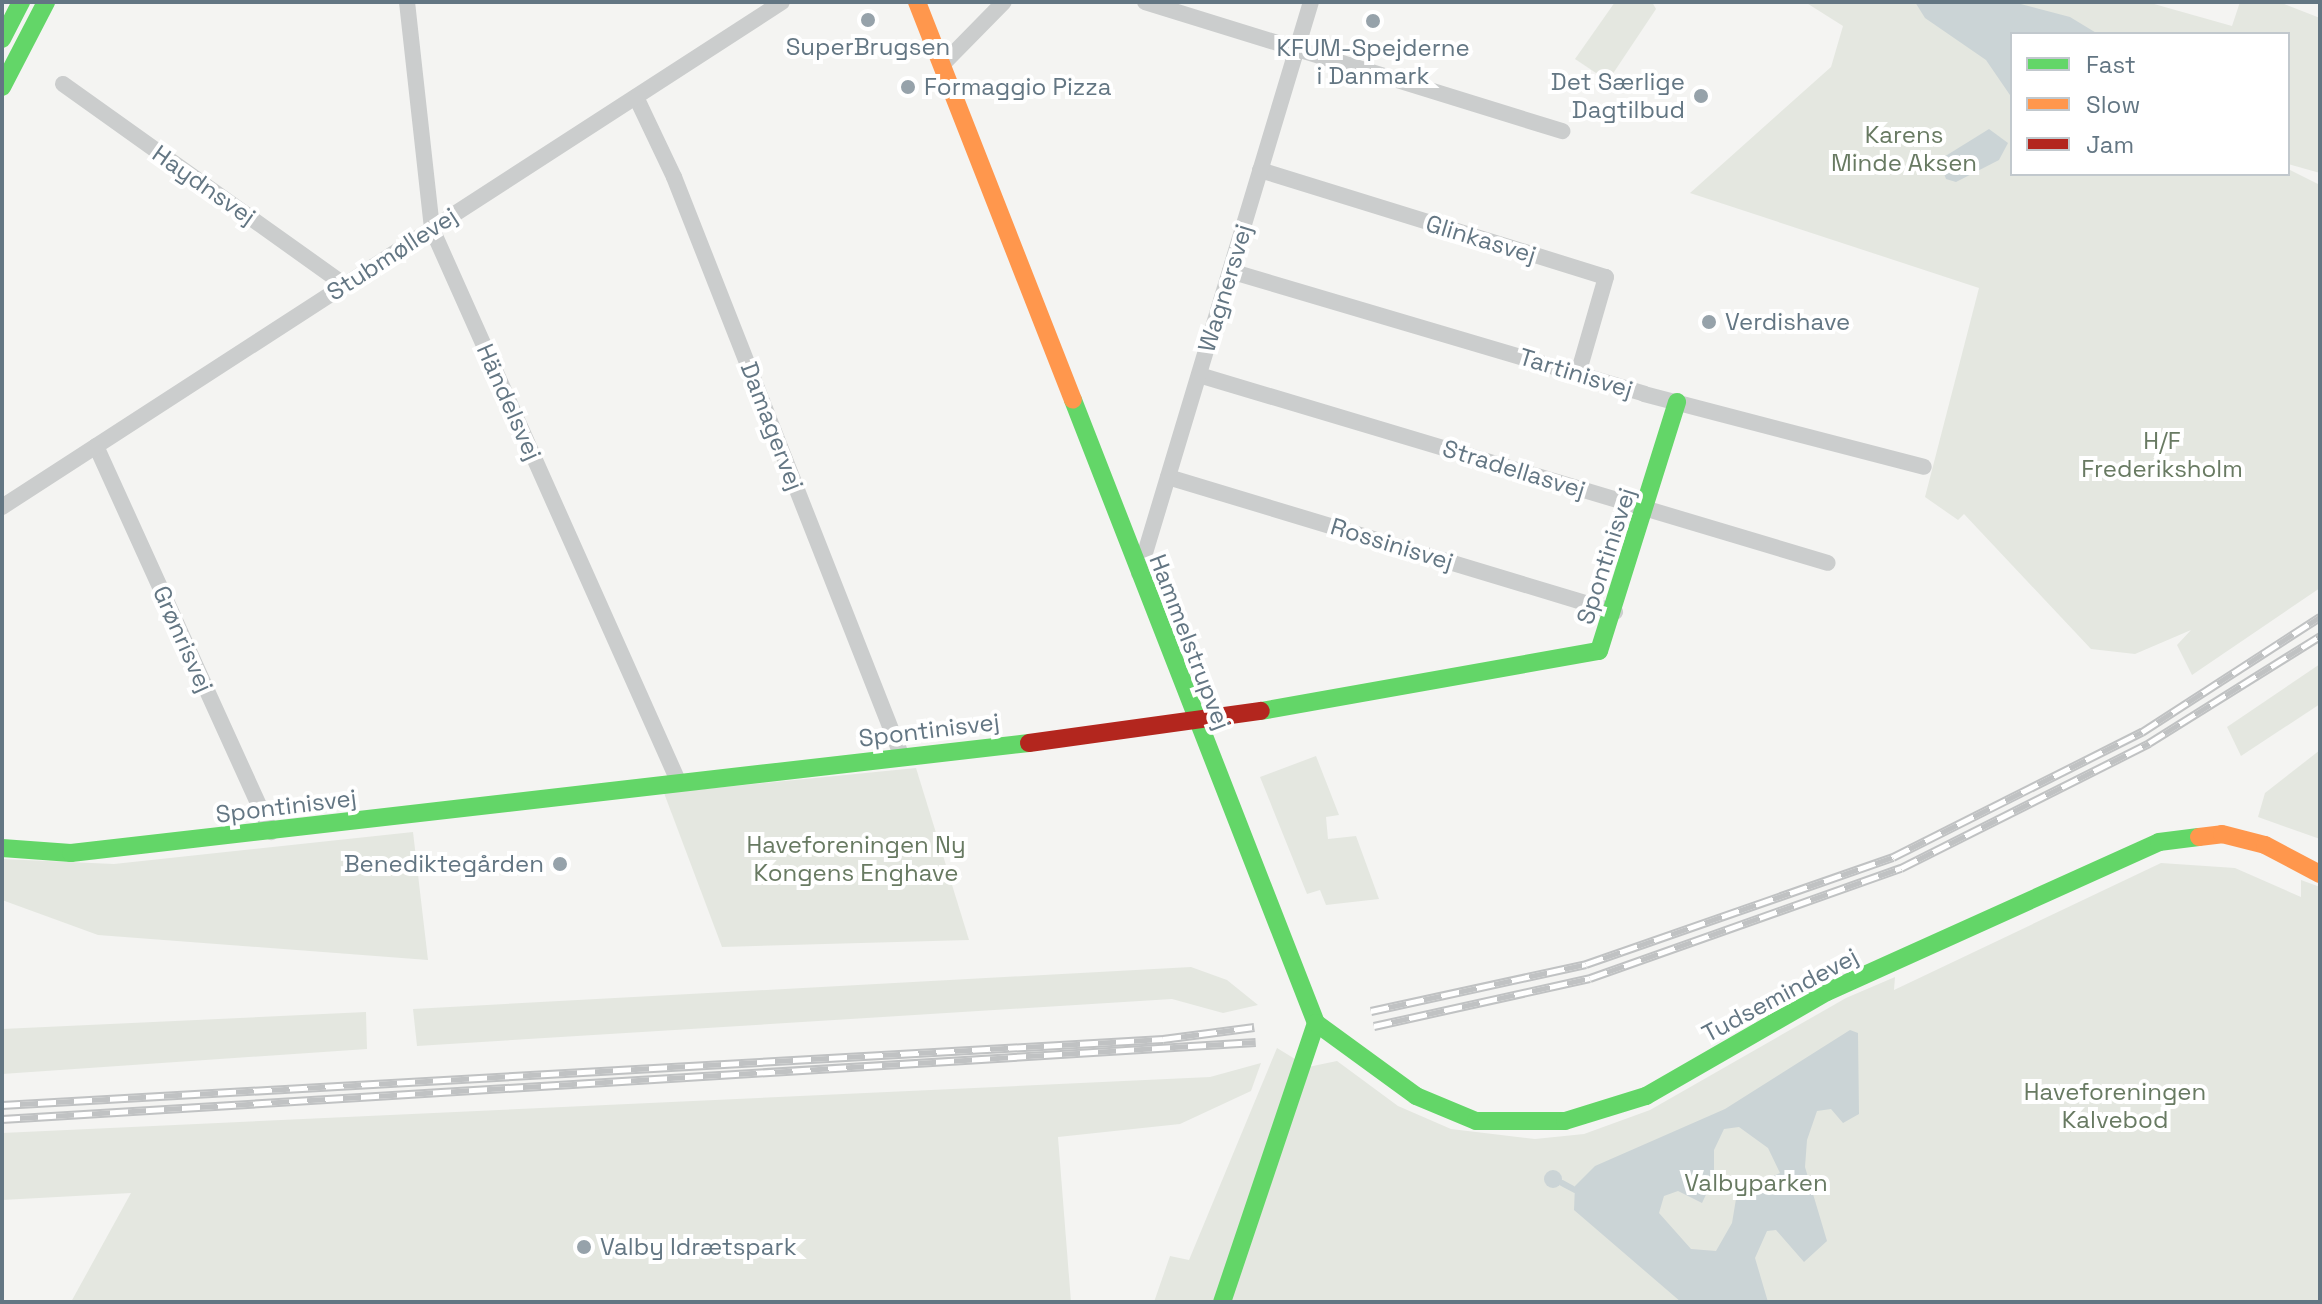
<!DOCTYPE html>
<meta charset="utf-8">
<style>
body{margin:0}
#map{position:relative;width:2322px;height:1304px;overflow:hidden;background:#f4f4f2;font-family:"Space Grotesk",sans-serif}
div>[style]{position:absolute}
.green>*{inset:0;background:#e4e7e0}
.water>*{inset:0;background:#cbd4d6}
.round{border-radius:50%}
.stream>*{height:6px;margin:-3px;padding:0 3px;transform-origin:3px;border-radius:3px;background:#cbd4d6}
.street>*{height:16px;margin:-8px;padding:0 8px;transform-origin:8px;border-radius:8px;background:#cbcdcd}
.fast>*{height:18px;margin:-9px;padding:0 9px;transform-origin:9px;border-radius:9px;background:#63d668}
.slow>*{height:18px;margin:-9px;padding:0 9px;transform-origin:9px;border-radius:9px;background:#ff974d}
.jam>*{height:18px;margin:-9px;padding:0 9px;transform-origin:9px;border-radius:9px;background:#b3261e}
.rail>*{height:9px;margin-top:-4.5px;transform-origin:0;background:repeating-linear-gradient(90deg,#fff 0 18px,#c0c2c3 0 36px);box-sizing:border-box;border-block:2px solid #c0c2c3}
.dots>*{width:22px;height:22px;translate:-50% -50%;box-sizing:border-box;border:4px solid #fff;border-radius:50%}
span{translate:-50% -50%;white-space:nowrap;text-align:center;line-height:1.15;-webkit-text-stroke:8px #fff;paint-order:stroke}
.poi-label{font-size:24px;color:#637683}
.right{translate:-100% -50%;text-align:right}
.left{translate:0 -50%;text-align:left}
.park-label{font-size:24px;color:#687a62}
.street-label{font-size:24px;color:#637683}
.frame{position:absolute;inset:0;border:4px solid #637683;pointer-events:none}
.legend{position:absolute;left:2010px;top:32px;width:280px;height:144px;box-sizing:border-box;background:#fff;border:2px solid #c1c8cd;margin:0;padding:10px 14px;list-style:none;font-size:24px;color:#637683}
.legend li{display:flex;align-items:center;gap:16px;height:40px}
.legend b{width:40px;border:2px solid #c1c8cd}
</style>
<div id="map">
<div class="green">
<i style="clip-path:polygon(1615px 2px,1652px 2px,1656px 9px,1608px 81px,1575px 59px)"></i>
<i style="clip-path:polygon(1805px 2px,2147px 2px,2232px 26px,2240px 2px,2279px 2px,2320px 18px,2320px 173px,2288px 164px,2288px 34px,2012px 34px,2012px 174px,2288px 169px,2320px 185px,2320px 588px,2192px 675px,2177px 645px,2191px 630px,2135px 654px,2091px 649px,1964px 514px,1958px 520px,1925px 497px,1979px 288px,1690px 193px,1831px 67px,1843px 26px)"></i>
<i style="clip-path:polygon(2320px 664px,2320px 704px,2241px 756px,2227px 727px)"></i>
<i style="clip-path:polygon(2320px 750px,2320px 839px,2258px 817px,2265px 793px)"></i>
<i style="clip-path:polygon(1316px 756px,1339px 815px,1326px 817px,1328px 839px,1356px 836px,1379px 899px,1326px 905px,1320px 890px,1307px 894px,1260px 777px)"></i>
<i style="clip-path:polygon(916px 768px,969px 940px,722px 947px,664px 793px)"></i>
<i style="clip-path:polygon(413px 832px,428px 960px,98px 935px,2px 900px,2px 859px,114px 864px)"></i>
<i style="clip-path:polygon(2161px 863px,2235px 868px,2301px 897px,2301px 880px,2320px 887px,2320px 1302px,1154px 1302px,1170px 1256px,1189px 1260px,1277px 1048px,1308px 1067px,1337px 1061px,1398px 1106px,1451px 1129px,1535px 1139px,1584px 1134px,1650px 1110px,1846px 998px,1895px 977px,1894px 990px)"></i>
<i style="clip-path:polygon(1191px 967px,1227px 980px,1258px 1005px,1223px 1013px,1172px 999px,417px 1046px,413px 1009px)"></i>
<i style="clip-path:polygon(366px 1012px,367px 1049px,2px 1074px,2px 1029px)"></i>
<i style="clip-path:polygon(1261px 1063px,1251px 1091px,1180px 1124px,1058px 1137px,1071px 1302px,71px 1302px,131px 1193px,2px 1200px,2px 1133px,1210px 1077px)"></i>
</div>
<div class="water">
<i style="clip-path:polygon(1915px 2px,2013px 2px,2070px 17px,2098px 34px,2012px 34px,2012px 98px,1986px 60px,1925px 18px)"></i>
<i style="clip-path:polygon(1989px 129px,2008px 143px,1999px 160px,1956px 182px,1946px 179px,1939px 160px)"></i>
<i style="clip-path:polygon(evenodd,1850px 1030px,1858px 1033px,1859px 1114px,1843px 1123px,1831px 1109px,1817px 1111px,1807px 1140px,1805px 1167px,1827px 1241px,1804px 1262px,1776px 1230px,1767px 1231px,1755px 1258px,1768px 1302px,1681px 1302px,1574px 1210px,1575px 1186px,1595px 1166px,1725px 1109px,1850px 1030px,1739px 1127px,1768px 1148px,1780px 1173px,1737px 1193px,1732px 1223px,1716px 1251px,1691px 1249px,1659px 1213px,1664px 1196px,1678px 1191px,1702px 1203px,1714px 1178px,1714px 1150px,1724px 1129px,1739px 1127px)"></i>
<i class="round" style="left:1544px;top:1170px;width:18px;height:18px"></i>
</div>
<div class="stream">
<i style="left:1562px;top:1183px;width:15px;rotate:28deg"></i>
</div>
<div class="street">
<i style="left:407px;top:2px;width:228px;rotate:83.7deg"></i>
<i style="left:432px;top:229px;width:607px;rotate:65.97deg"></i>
<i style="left:1145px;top:2px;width:437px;rotate:17.2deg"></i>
<i style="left:942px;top:65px;width:88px;rotate:-45.5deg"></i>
<i style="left:63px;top:84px;width:346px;rotate:35.5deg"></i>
<i style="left:636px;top:97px;width:89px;rotate:64.6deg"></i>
<i style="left:674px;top:177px;width:623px;rotate:68.54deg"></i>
<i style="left:1260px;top:170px;width:362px;rotate:17.2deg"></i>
<i style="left:1606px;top:277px;width:101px;rotate:106.1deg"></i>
<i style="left:1230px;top:271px;width:432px;rotate:16.5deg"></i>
<i style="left:1644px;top:394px;width:289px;rotate:14.6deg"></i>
<i style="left:1199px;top:375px;width:656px;rotate:16.64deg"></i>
<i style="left:96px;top:446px;width:424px;rotate:65.6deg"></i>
<i style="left:1168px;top:477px;width:467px;rotate:16.8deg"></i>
<i style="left:2px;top:507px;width:929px;rotate:-32.92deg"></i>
<i style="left:1139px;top:573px;width:596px;rotate:-73.24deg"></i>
</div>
<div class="fast">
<i style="left:2px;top:39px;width:42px;rotate:-62.8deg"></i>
<i style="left:2px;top:87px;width:96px;rotate:-62.6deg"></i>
<i style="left:1073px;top:400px;width:669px;rotate:68.69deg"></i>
<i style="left:1316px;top:1023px;width:294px;rotate:108.6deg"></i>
<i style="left:1261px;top:711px;width:343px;rotate:-10.1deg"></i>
<i style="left:1599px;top:651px;width:261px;rotate:-72.6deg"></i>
<i style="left:2px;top:848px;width:69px;rotate:4.1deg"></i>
<i style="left:71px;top:853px;width:964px;rotate:-6.55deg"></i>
<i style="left:1316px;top:1023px;width:124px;rotate:36.1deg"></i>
<i style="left:1416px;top:1096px;width:65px;rotate:22.6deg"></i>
<i style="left:1476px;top:1121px;width:89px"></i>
<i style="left:1565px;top:1121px;width:85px;rotate:-17.2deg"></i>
<i style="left:1646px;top:1096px;width:209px;rotate:-29.9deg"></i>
<i style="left:1827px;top:992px;width:364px;rotate:-24.3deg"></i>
<i style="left:2159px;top:842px;width:40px;rotate:-7.1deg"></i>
</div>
<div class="slow">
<i style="left:917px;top:2px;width:427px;rotate:68.6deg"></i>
<i style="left:2199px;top:837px;width:23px;rotate:-7deg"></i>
<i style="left:2222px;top:834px;width:44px;rotate:14.3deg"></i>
<i style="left:2265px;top:845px;width:62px;rotate:27.8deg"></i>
</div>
<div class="jam">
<i style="left:1029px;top:743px;width:234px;rotate:-7.9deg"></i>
</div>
<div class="rail">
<i style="left:1371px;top:1011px;width:220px;rotate:-12.3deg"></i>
<i style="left:1586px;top:964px;width:325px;rotate:-19.2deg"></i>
<i style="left:1893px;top:857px;width:279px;rotate:-26.7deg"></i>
<i style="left:2142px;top:732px;width:212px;rotate:-32.9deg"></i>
<i style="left:1374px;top:1026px;width:221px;rotate:-12.5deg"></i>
<i style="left:1590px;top:978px;width:330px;rotate:-19.5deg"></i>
<i style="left:1901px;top:868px;width:278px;rotate:-26.7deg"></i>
<i style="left:2149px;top:743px;width:202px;rotate:-32deg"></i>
<i style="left:2px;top:1105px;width:1163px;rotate:-3.25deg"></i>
<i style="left:1163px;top:1039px;width:92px;rotate:-7.5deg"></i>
<i style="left:2px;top:1119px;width:1256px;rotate:-3.51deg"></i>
</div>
<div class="dots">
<i style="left:868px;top:20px;background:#96a2aa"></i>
<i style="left:1373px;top:21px;background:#96a2aa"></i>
<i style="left:908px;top:87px;background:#96a2aa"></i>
<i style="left:1701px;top:96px;background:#96a2aa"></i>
<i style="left:1709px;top:322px;background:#96a2aa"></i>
<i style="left:560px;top:864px;background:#96a2aa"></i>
<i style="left:584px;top:1247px;background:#96a2aa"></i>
</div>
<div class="poi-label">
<span style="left:868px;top:47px">SuperBrugsen</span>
<span style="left:1373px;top:62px">KFUM-Spejderne<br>i Danmark</span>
<span class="right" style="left:1685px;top:96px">Det Særlige<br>Dagtilbud</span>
<span class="left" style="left:924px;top:87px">Formaggio Pizza</span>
<span class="left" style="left:1725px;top:322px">Verdishave</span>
<span class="right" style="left:544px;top:864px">Benediktegården</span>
<span class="left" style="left:600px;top:1247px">Valby Idrætspark</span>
</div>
<div class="park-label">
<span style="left:1904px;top:149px">Karens<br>Minde Aksen</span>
<span style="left:2162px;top:455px">H/F<br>Frederiksholm</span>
<span style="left:856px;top:859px">Haveforeningen Ny<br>Kongens Enghave</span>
<span style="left:2115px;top:1106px">Haveforeningen<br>Kalvebod</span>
<span style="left:1756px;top:1183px">Valbyparken</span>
</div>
<div class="street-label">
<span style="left:204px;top:185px;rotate:35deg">Haydnsvej</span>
<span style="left:1481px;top:239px;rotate:17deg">Glinkasvej</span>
<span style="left:392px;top:254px;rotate:-33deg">Stubmøllevej</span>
<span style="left:1225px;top:288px;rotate:-73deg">Wagnersvej</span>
<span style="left:1576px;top:373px;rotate:17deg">Tartinisvej</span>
<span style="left:509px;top:402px;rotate:66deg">Händelsvej</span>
<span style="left:772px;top:426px;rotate:69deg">Damagervej</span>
<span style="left:1514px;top:469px;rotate:17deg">Stradellasvej</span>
<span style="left:1392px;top:544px;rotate:17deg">Rossinisvej</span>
<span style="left:1606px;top:556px;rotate:-72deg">Spontinisvej</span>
<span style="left:183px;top:639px;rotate:66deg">Grønrisvej</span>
<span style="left:1190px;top:642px;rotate:69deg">Hammelstrupvej</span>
<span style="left:929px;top:730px;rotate:-7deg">Spontinisvej</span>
<span style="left:286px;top:806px;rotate:-7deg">Spontinisvej</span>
<span style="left:1780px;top:995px;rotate:-28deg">Tudsemindevej</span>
</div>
<div class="frame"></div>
<ul class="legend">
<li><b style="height:10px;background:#63d668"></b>Fast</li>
<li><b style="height:10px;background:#ff974d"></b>Slow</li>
<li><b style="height:10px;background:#b3261e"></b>Jam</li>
</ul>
</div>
